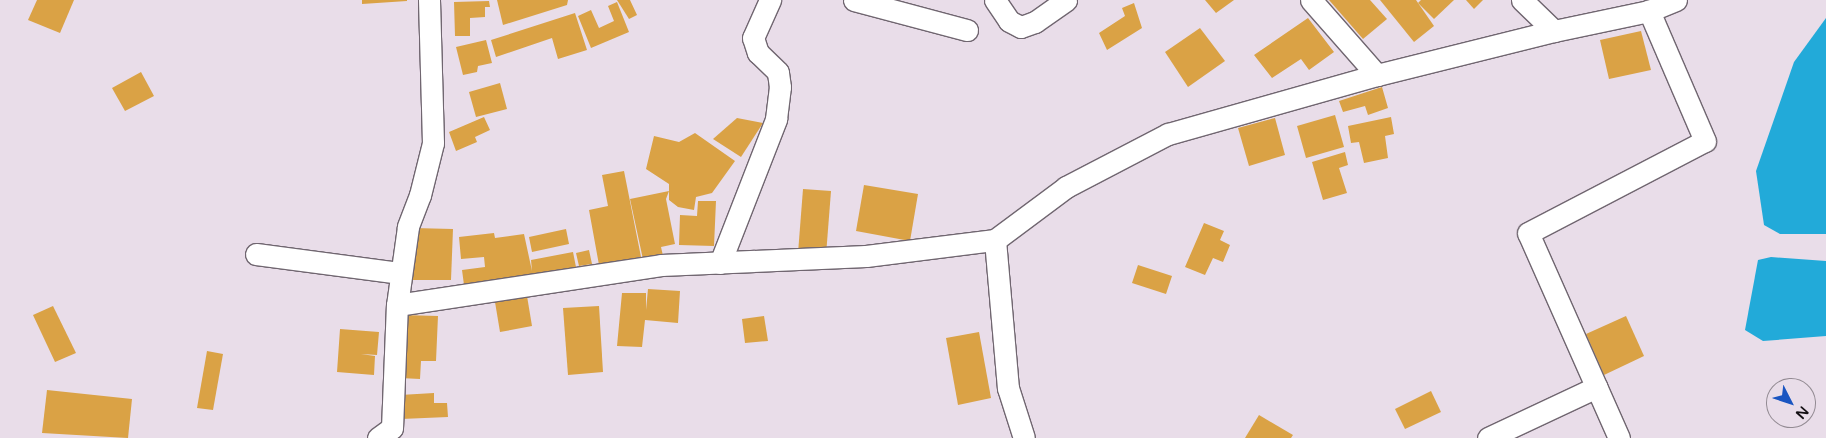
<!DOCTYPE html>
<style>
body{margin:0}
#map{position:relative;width:1826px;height:438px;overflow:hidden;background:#e9dde9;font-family:"Varela Round",sans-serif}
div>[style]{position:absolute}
.water>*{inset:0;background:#22aad9}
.building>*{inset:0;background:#daa245}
.roads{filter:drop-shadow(1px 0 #706670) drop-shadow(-1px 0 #706670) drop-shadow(0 1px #706670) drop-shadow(0 -1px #706670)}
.minor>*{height:21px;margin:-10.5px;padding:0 10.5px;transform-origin:10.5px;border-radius:10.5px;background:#fff}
span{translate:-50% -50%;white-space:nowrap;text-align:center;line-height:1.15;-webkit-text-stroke:4px #e9dde9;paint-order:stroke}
.north{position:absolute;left:1766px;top:378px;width:50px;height:50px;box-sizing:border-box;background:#e9dde9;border:1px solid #938b93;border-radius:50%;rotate:131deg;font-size:14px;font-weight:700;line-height:20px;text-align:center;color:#130f13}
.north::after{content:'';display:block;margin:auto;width:18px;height:22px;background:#1a55c1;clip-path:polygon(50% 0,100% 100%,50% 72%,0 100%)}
</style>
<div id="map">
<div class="water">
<i style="clip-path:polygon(1826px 18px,1826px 234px,1780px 234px,1764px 225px,1756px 171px,1794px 62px)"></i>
<i style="clip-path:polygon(1771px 257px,1826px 261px,1826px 336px,1763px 341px,1745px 330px,1758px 260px)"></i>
</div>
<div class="building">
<i style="clip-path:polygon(37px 0,74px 0,60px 33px,28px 20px)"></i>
<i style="clip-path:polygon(362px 0,407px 0,407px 1px,362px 4px)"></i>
<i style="clip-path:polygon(497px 0,568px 0,567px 5px,503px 25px)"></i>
<i style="clip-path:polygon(617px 0,630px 0,637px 15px,629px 19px)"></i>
<i style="clip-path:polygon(1205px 0,1234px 0,1216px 13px)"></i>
<i style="clip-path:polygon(1329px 0,1370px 0,1387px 19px,1363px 39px)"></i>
<i style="clip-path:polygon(1380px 0,1416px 0,1434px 26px,1414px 42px)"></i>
<i style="clip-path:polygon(1421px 0,1454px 0,1434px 19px,1418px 3px)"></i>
<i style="clip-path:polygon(1466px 0,1483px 0,1474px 9px)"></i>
<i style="clip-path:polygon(489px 1px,490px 7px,485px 7px,485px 17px,470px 18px,470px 36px,455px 36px,454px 2px)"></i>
<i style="clip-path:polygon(617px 2px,629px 32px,591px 48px,578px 16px,591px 10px,599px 28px,614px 21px,608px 6px)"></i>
<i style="clip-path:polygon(1134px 3px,1142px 28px,1107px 50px,1099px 33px,1125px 16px,1122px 8px)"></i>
<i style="clip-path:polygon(575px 13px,587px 50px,558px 59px,552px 38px,496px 57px,491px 40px)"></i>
<i style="clip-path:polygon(1308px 18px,1334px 52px,1309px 70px,1301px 59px,1272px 78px,1254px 55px)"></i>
<i style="clip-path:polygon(1200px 28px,1225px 61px,1188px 87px,1165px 52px)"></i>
<i style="clip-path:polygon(1641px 31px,1651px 70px,1609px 79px,1600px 40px)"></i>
<i style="clip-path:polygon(486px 40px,492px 63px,478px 66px,477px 72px,463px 75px,456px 47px)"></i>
<i style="clip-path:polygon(141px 72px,154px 96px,125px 111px,112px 88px)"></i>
<i style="clip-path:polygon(500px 83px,507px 109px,476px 117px,469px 92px)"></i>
<i style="clip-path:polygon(1382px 87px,1388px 108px,1368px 115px,1365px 106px,1343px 112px,1339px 101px)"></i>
<i style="clip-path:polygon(1335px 115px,1344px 147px,1306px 158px,1297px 126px)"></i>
<i style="clip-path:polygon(484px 117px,490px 130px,475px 137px,477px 142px,456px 151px,449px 132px)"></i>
<i style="clip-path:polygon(1391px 117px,1394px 134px,1385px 136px,1388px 158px,1364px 163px,1359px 142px,1351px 143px,1348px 126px)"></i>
<i style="clip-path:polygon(737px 118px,763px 123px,741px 157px,713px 139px)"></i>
<i style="clip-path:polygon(1275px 118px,1285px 155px,1249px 166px,1238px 128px)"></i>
<i style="clip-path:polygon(695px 133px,735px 161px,712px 193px,696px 197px,694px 210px,678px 207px,669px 200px,669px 184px,646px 169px,654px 136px,679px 142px)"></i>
<i style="clip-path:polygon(1345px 152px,1348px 165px,1339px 168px,1347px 193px,1323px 200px,1312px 162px)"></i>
<i style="clip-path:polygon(624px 171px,641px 257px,599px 265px,589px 210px,608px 206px,602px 175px)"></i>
<i style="clip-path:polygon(864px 185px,918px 194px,910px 241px,856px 231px)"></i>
<i style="clip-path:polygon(803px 189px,831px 191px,826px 255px,798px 253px)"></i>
<i style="clip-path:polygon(669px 191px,666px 199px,675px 244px,661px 247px,664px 260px,644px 264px,630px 199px)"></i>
<i style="clip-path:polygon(698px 201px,716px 201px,714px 246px,679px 245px,680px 215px,697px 216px)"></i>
<i style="clip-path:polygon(1204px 223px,1224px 231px,1220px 240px,1230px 245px,1223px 262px,1213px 258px,1205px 275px,1185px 267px)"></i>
<i style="clip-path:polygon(413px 228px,453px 229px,451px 280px,412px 280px)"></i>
<i style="clip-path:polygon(566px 229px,569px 244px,532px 252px,529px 237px)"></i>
<i style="clip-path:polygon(494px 233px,495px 238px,524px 234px,532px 271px,531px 260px,573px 252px,576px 267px,464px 285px,462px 270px,485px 267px,484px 257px,461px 259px,459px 237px)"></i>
<i style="clip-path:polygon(589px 250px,592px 264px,579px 266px,576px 253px)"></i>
<i style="clip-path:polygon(1138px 265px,1172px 276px,1166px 294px,1132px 283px)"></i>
<i style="clip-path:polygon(648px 289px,680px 291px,678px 323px,645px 320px,642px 347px,617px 346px,622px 293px,646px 293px,646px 310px)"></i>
<i style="clip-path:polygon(527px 296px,532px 326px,500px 332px,495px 302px)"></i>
<i style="clip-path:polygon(53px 306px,76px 353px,55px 362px,33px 315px)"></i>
<i style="clip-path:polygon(599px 306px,603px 372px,568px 375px,563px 308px)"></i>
<i style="clip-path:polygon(403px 315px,438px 316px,436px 361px,421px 361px,420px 379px,400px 378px)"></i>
<i style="clip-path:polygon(764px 316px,768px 341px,745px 343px,742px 319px)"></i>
<i style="clip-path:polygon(1626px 316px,1644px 356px,1604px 375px,1586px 334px)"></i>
<i style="clip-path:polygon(340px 329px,379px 332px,377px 355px,361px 354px,375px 356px,374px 375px,337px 372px)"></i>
<i style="clip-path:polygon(979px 332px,991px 398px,958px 405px,946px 338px)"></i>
<i style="clip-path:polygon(207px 351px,223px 354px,213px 410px,197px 408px)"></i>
<i style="clip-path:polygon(47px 390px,132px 399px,128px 438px,42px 433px)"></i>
<i style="clip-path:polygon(1431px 391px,1441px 412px,1405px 429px,1395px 409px)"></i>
<i style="clip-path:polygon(434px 393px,434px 403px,447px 403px,448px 417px,401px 419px,400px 395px)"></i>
<i style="clip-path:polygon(1259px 415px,1293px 435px,1291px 438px,1245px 438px)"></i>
</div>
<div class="roads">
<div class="minor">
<i style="left:429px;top:0;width:143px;rotate:88.4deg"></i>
<i style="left:433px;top:143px;width:54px;rotate:104deg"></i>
<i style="left:420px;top:195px;width:34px;rotate:111deg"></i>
<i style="left:408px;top:227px;width:79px;rotate:98deg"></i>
<i style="left:397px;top:305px;width:267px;rotate:-8.6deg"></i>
<i style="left:661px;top:265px;width:205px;rotate:-2.5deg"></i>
<i style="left:866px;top:256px;width:130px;rotate:-7.1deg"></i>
<i style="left:995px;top:240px;width:89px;rotate:-36.7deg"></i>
<i style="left:1066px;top:187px;width:115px;rotate:-27.5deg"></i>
<i style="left:1168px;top:134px;width:217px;rotate:-15.8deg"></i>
<i style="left:1377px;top:75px;width:182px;rotate:-14deg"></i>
<i style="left:1554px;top:31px;width:97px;rotate:-11.9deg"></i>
<i style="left:1649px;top:11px;width:29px;rotate:-22deg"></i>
<i style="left:854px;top:0;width:117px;rotate:14.9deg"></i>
<i style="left:995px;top:0;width:25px;rotate:56deg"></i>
<i style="left:1009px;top:21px;width:13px;rotate:27deg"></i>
<i style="left:1021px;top:27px;width:15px;rotate:-20deg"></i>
<i style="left:1035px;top:22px;width:38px;rotate:-35deg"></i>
<i style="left:1311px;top:0;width:100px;rotate:48.7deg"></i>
<i style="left:1522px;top:0;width:45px;rotate:44.1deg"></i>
<i style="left:995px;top:240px;width:149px;rotate:85deg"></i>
<i style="left:1008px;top:388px;width:52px;rotate:72.3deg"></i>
<i style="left:256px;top:254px;width:146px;rotate:7.5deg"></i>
<i style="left:720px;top:263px;width:155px;rotate:-68.7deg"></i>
<i style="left:776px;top:119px;width:32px;rotate:-83deg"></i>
<i style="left:780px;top:87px;width:15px;rotate:-98deg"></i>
<i style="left:778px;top:72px;width:28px;rotate:-136deg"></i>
<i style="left:758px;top:53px;width:16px;rotate:-108deg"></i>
<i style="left:753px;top:38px;width:42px;rotate:-65.9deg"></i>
<i style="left:378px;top:438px;width:17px;rotate:-36deg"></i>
<i style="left:392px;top:428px;width:123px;rotate:-87.7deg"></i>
<i style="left:1488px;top:438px;width:120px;rotate:-25.1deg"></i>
<i style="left:1619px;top:438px;width:224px;rotate:-113.9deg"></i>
<i style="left:1528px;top:233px;width:199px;rotate:-27.5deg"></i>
<i style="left:1705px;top:141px;width:142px;rotate:-113.3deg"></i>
</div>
</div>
<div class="north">N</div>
</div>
